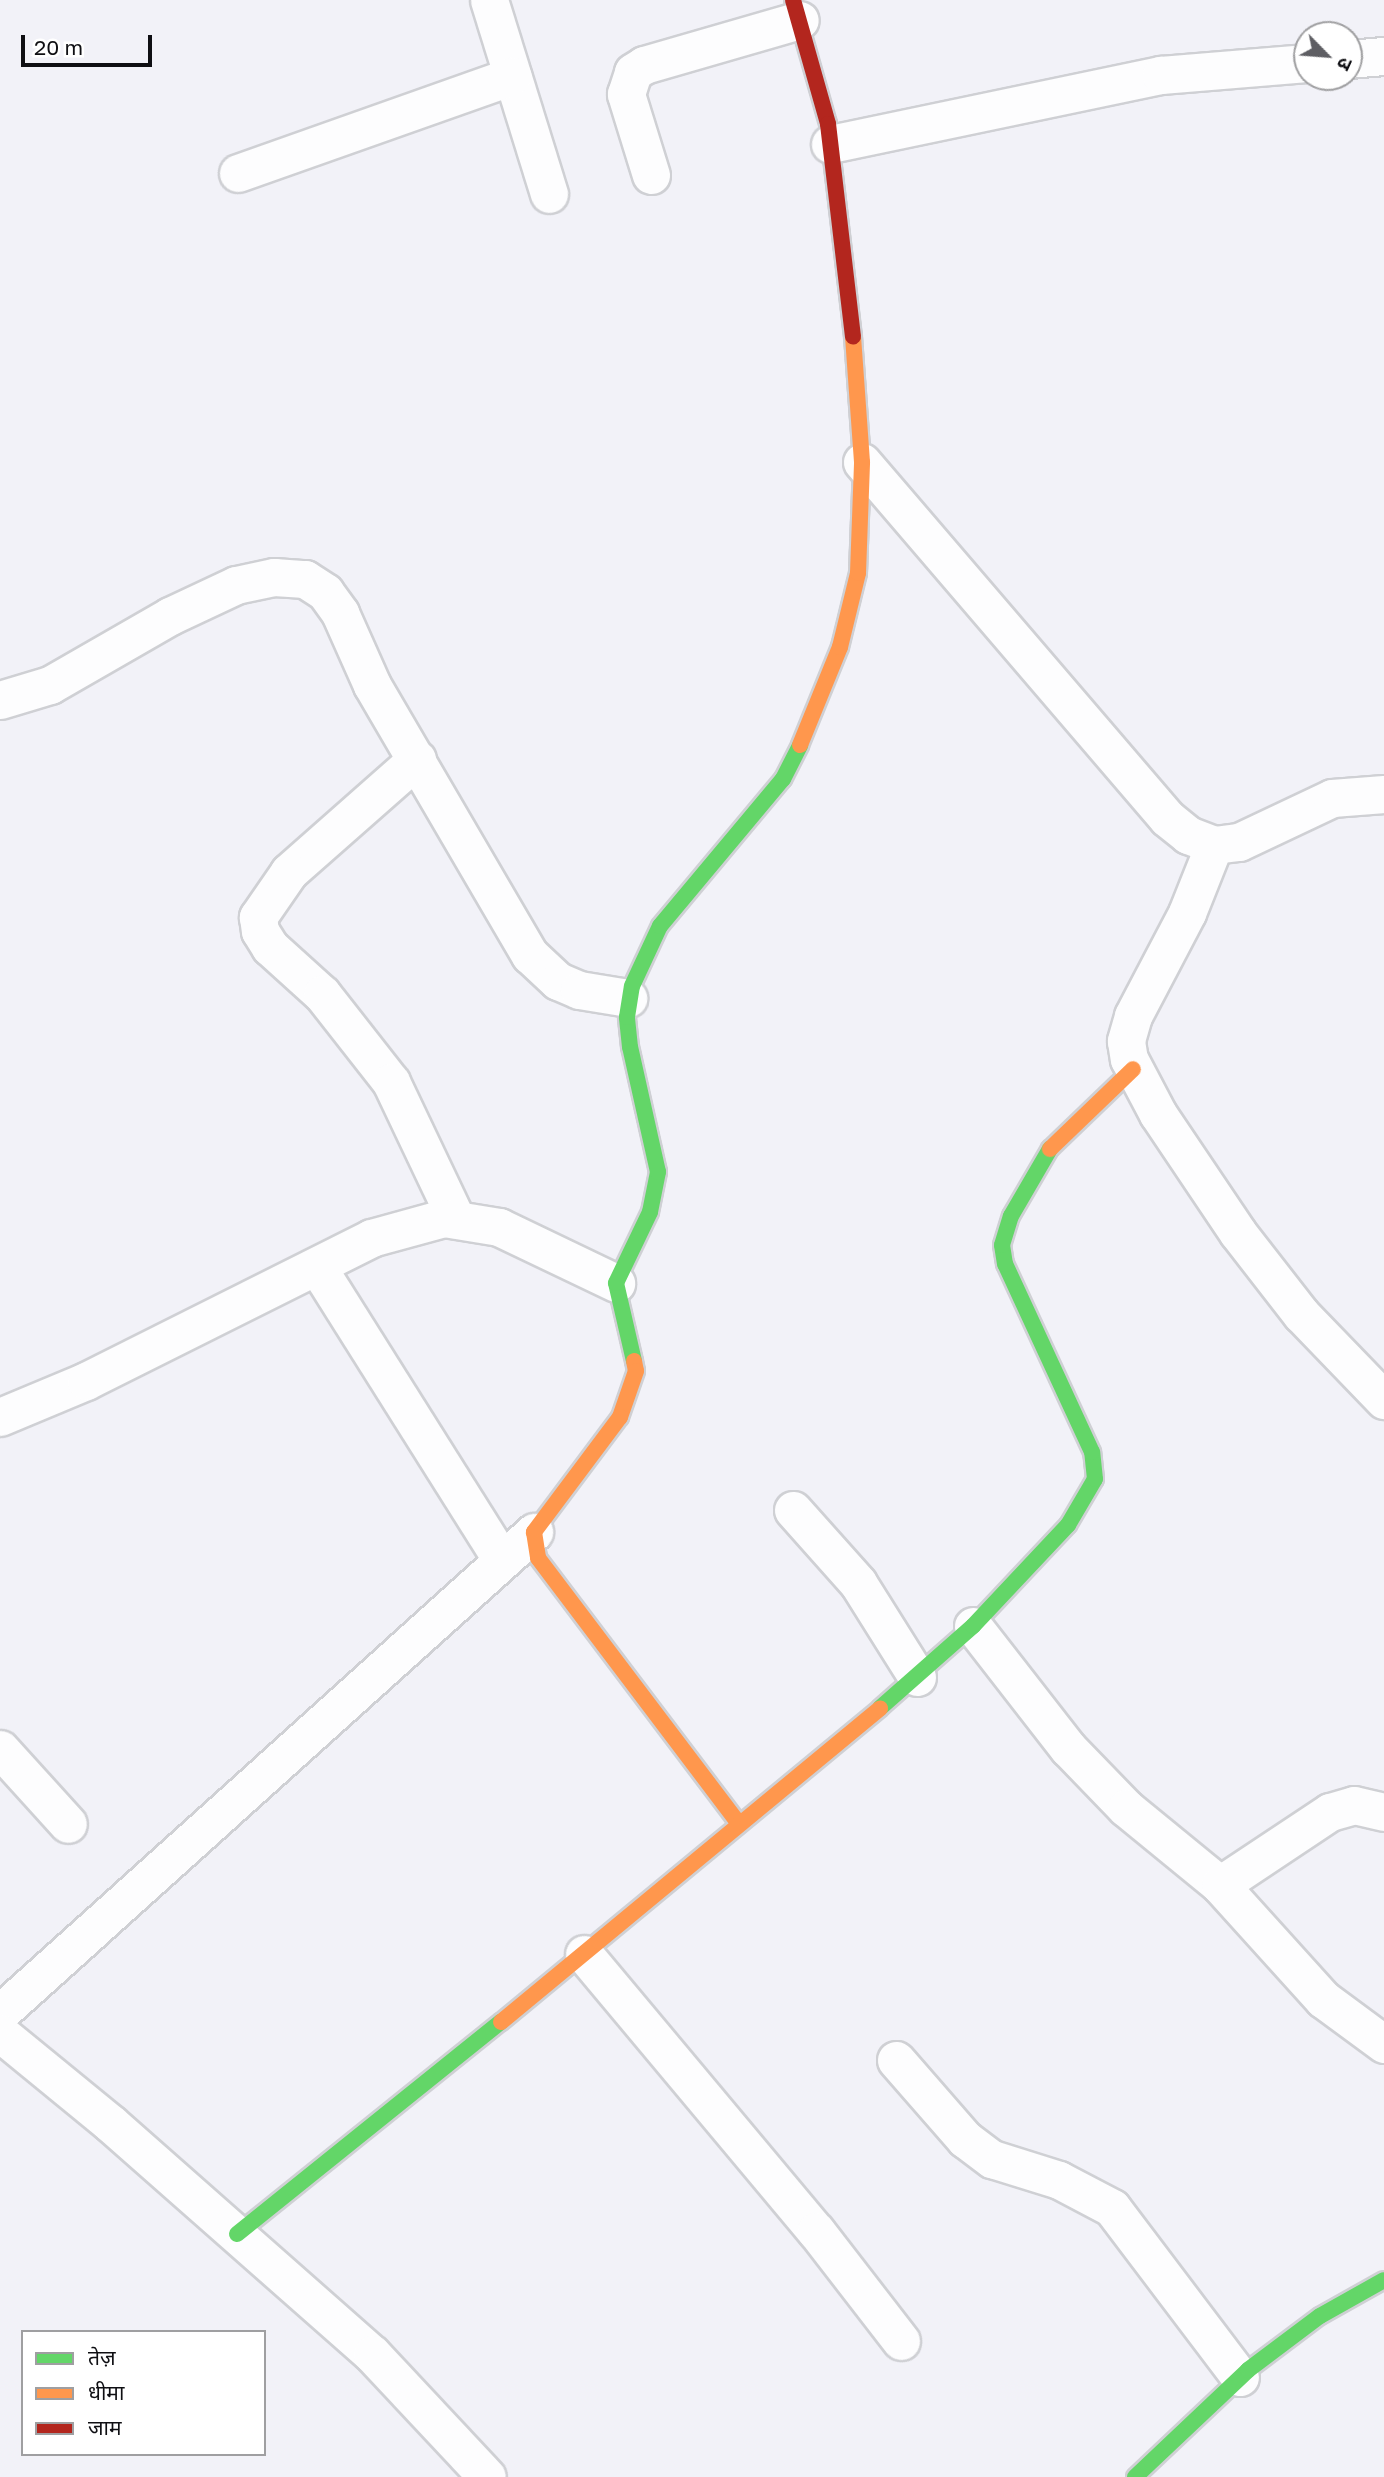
<!DOCTYPE html>
<meta charset="utf-8">
<style>
body{margin:0}
#map{position:relative;width:1384px;height:2477px;overflow:hidden;background:#f2f2f8;font-family:"Golos Text","Noto Sans Devanagari",sans-serif}
div>[style]{position:absolute}
.roads{filter:drop-shadow(2px 0 #cfd0d4) drop-shadow(-2px 0 #cfd0d4) drop-shadow(0 2px #cfd0d4) drop-shadow(0 -2px #cfd0d4)}
.street>*{height:37px;margin:-18.5px;padding:0 18.5px;transform-origin:18.5px;border-radius:18.5px;background:#fdfdfe}
.fast>*{height:16px;margin:-8px;padding:0 8px;transform-origin:8px;border-radius:8px;background:#63d668}
.slow>*{height:16px;margin:-8px;padding:0 8px;transform-origin:8px;border-radius:8px;background:#ff974d}
.jam>*{height:16px;margin:-8px;padding:0 8px;transform-origin:8px;border-radius:8px;background:#b3261e}
span{translate:-50% -50%;white-space:nowrap;text-align:center;line-height:1.15;-webkit-text-stroke:5px #fff;paint-order:stroke}
.legend{position:absolute;left:21px;top:2330px;width:245px;height:126px;box-sizing:border-box;background:#fff;border:2px solid #9f9fa1;margin:0;padding:9px 12px;list-style:none;font-size:21px;color:#0f0f13}
.legend li{display:flex;align-items:center;gap:14px;height:35px}
.legend b{width:35px;border:2px solid #9f9fa1}
.north{position:absolute;left:1293px;top:21px;width:70px;height:70px;box-sizing:border-box;background:#fff;border:2px solid #9f9fa1;border-radius:50%;rotate:115deg;font-size:19px;font-weight:700;line-height:28px;text-align:center;color:#0f0f13}
.north::after{content:'';display:block;margin:auto;width:24px;height:32px;background:#5e5e63;clip-path:polygon(50% 0,100% 100%,50% 72%,0 100%)}
.scale{position:absolute;left:21px;top:35px;width:131px;height:32px;box-sizing:border-box;border:4px solid #0f0f13;border-top:0;padding-left:9px;font-size:21px;line-height:24px;white-space:nowrap;color:#0f0f13;-webkit-text-stroke:5px #fff;paint-order:stroke}
</style>
<div id="map">
<div class="roads">
<div class="street">
<i style="left:489px;top:0;width:203px;rotate:72.8deg"></i>
<i style="left:1349px;top:59px;width:35px;rotate:-5deg"></i>
<i style="left:830px;top:144px;width:338px;rotate:-11.8deg"></i>
<i style="left:1161px;top:75px;width:146px;rotate:-4.7deg"></i>
<i style="left:238px;top:173px;width:291px;rotate:-19.5deg"></i>
<i style="left:651px;top:175px;width:85px;rotate:-107.2deg"></i>
<i style="left:626px;top:94px;width:23px;rotate:-72deg"></i>
<i style="left:633px;top:72px;width:13px;rotate:-32deg"></i>
<i style="left:644px;top:65px;width:162px;rotate:-16.1deg"></i>
<i style="left:862px;top:462px;width:469px;rotate:49.4deg"></i>
<i style="left:1167px;top:818px;width:27px;rotate:39deg"></i>
<i style="left:1188px;top:835px;width:28px;rotate:21deg"></i>
<i style="left:1214px;top:845px;width:25px;rotate:-7deg"></i>
<i style="left:1239px;top:842px;width:103px;rotate:-25.3deg"></i>
<i style="left:1332px;top:798px;width:52px;rotate:-4.4deg"></i>
<i style="left:0;top:700px;width:52px;rotate:-16.7deg"></i>
<i style="left:50px;top:685px;width:138px;rotate:-29.9deg"></i>
<i style="left:170px;top:616px;width:73px;rotate:-25.2deg"></i>
<i style="left:236px;top:585px;width:39px;rotate:-12deg"></i>
<i style="left:274px;top:577px;width:31px;rotate:4deg"></i>
<i style="left:305px;top:579px;width:24px;rotate:33deg"></i>
<i style="left:325px;top:592px;width:26px;rotate:54deg"></i>
<i style="left:340px;top:613px;width:79px;rotate:66deg"></i>
<i style="left:372px;top:685px;width:313px;rotate:59.7deg"></i>
<i style="left:530px;top:955px;width:38px;rotate:43deg"></i>
<i style="left:558px;top:981px;width:23px;rotate:23deg"></i>
<i style="left:579px;top:990px;width:50px;rotate:9.3deg"></i>
<i style="left:417px;top:759px;width:171px;rotate:138.6deg"></i>
<i style="left:289px;top:872px;width:55px;rotate:124.6deg"></i>
<i style="left:258px;top:917px;width:14px;rotate:82deg"></i>
<i style="left:260px;top:931px;width:19px;rotate:58deg"></i>
<i style="left:270px;top:947px;width:70px;rotate:42.1deg"></i>
<i style="left:322px;top:994px;width:112px;rotate:51.9deg"></i>
<i style="left:391px;top:1082px;width:152px;rotate:64.6deg"></i>
<i style="left:1214px;top:845px;width:73px;rotate:111.7deg"></i>
<i style="left:1187px;top:913px;width:116px;rotate:117.7deg"></i>
<i style="left:1133px;top:1016px;width:26px;rotate:106deg"></i>
<i style="left:1126px;top:1041px;width:18px;rotate:81deg"></i>
<i style="left:1129px;top:1059px;width:62px;rotate:62.2deg"></i>
<i style="left:1158px;top:1114px;width:143px;rotate:56.1deg"></i>
<i style="left:1238px;top:1233px;width:103px;rotate:52.1deg"></i>
<i style="left:1301px;top:1314px;width:120px;rotate:46deg"></i>
<i style="left:318px;top:1268px;width:345px;rotate:57.8deg"></i>
<i style="left:0;top:1417px;width:93px;rotate:-22.7deg"></i>
<i style="left:86px;top:1381px;width:319px;rotate:-26.6deg"></i>
<i style="left:371px;top:1238px;width:76px;rotate:-15.3deg"></i>
<i style="left:444px;top:1218px;width:56px;rotate:9.3deg"></i>
<i style="left:499px;top:1227px;width:130px;rotate:25.6deg"></i>
<i style="left:793px;top:1510px;width:98px;rotate:48.3deg"></i>
<i style="left:858px;top:1583px;width:111px;rotate:57.9deg"></i>
<i style="left:973px;top:1626px;width:155px;rotate:52.1deg"></i>
<i style="left:1068px;top:1748px;width:83px;rotate:46deg"></i>
<i style="left:1126px;top:1808px;width:122px;rotate:39.3deg"></i>
<i style="left:1220px;top:1885px;width:154px;rotate:47.9deg"></i>
<i style="left:1323px;top:1999px;width:76px;rotate:36.4deg"></i>
<i style="left:0;top:1749px;width:101px;rotate:47.8deg"></i>
<i style="left:1220px;top:1885px;width:132px;rotate:-33.6deg"></i>
<i style="left:1330px;top:1812px;width:25px;rotate:-16deg"></i>
<i style="left:1354px;top:1805px;width:31px;rotate:13deg"></i>
<i style="left:584px;top:1954px;width:361px;rotate:50.1deg"></i>
<i style="left:816px;top:2231px;width:139px;rotate:52.3deg"></i>
<i style="left:0;top:2013px;width:719px;rotate:-42.01deg"></i>
<i style="left:0;top:2033px;width:142px;rotate:39.3deg"></i>
<i style="left:110px;top:2123px;width:349px;rotate:41.4deg"></i>
<i style="left:372px;top:2354px;width:168px;rotate:46.9deg"></i>
<i style="left:896px;top:2060px;width:105px;rotate:48.9deg"></i>
<i style="left:965px;top:2139px;width:34px;rotate:37deg"></i>
<i style="left:992px;top:2159px;width:70px;rotate:17.4deg"></i>
<i style="left:1059px;top:2180px;width:60px;rotate:27.8deg"></i>
<i style="left:1112px;top:2208px;width:212px;rotate:52.9deg"></i>
</div>
<div class="fast">
<i style="left:634px;top:1361px;width:80px;rotate:-103deg"></i>
<i style="left:616px;top:1283px;width:79px;rotate:-64.4deg"></i>
<i style="left:650px;top:1212px;width:41px;rotate:-78.7deg"></i>
<i style="left:658px;top:1172px;width:128px;rotate:-102.6deg"></i>
<i style="left:630px;top:1047px;width:30px;rotate:-96deg"></i>
<i style="left:627px;top:1017px;width:31px;rotate:-81deg"></i>
<i style="left:632px;top:986px;width:66px;rotate:-65deg"></i>
<i style="left:660px;top:926px;width:192px;rotate:-50.1deg"></i>
<i style="left:783px;top:779px;width:38px;rotate:-63deg"></i>
<i style="left:880px;top:1708px;width:124px;rotate:-41.4deg"></i>
<i style="left:973px;top:1626px;width:139px;rotate:-46.8deg"></i>
<i style="left:1068px;top:1525px;width:53px;rotate:-59.6deg"></i>
<i style="left:1095px;top:1479px;width:27px;rotate:-96deg"></i>
<i style="left:1092px;top:1452px;width:207px;rotate:-114.8deg"></i>
<i style="left:1005px;top:1264px;width:19px;rotate:-99deg"></i>
<i style="left:1002px;top:1245px;width:30px;rotate:-73deg"></i>
<i style="left:1011px;top:1216px;width:78px;rotate:-59.8deg"></i>
<i style="left:237px;top:2234px;width:339px;rotate:-38.8deg"></i>
<i style="left:1135px;top:2477px;width:156px;rotate:-43.4deg"></i>
<i style="left:1248px;top:2370px;width:90px;rotate:-36.9deg"></i>
<i style="left:1320px;top:2316px;width:73px;rotate:-29.4deg"></i>
</div>
<div class="slow">
<i style="left:800px;top:745px;width:106px;rotate:-67.8deg"></i>
<i style="left:840px;top:647px;width:76px;rotate:-76.3deg"></i>
<i style="left:858px;top:573px;width:111px;rotate:-87.9deg"></i>
<i style="left:862px;top:462px;width:125px;rotate:-94.1deg"></i>
<i style="left:1050px;top:1149px;width:115px;rotate:-43.9deg"></i>
<i style="left:634px;top:1361px;width:10px;rotate:79deg"></i>
<i style="left:636px;top:1371px;width:49px;rotate:109.2deg"></i>
<i style="left:620px;top:1417px;width:144px;rotate:126.8deg"></i>
<i style="left:534px;top:1532px;width:26px;rotate:81deg"></i>
<i style="left:538px;top:1558px;width:333px;rotate:52.9deg"></i>
<i style="left:501px;top:2022px;width:492px;rotate:-39.6deg"></i>
</div>
<div class="jam">
<i style="left:793px;top:0;width:129px;rotate:74.2deg"></i>
<i style="left:828px;top:124px;width:214px;rotate:83.3deg"></i>
</div>
</div>
<ul class="legend">
<li><b style="height:9px;background:#63d668"></b>तेज़</li>
<li><b style="height:9px;background:#ff974d"></b>धीमा</li>
<li><b style="height:9px;background:#b3261e"></b>जाम</li>
</ul>
<div class="north">उ</div>
<div class="scale">20 m</div>
</div>
